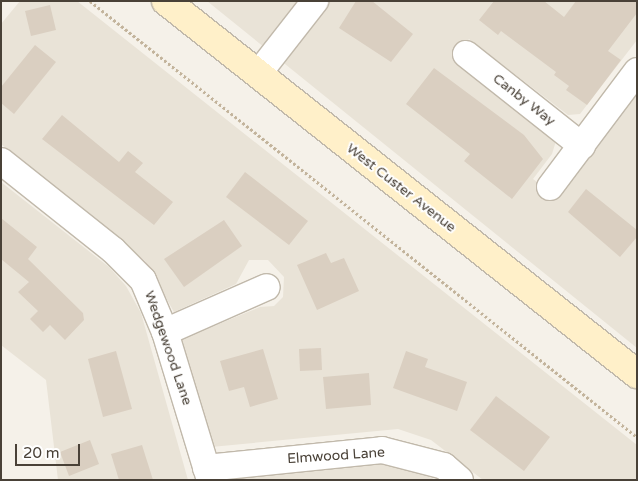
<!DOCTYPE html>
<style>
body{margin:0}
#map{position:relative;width:638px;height:481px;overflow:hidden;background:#f5f1e9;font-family:"Varela Round",sans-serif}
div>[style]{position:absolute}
.residential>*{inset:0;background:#e9e3d7}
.building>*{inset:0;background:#dacfc1}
.path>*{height:3px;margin-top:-1.5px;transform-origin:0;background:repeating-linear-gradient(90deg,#c3b49c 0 2.5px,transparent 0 5px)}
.roads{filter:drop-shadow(1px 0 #c1b9ab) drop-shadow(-1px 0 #c1b9ab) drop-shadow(0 1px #c1b9ab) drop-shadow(0 -1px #c1b9ab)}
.street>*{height:26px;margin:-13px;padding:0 13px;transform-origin:13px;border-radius:13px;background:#fff}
.secondary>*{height:28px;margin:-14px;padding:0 14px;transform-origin:14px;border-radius:14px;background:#fff0c9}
span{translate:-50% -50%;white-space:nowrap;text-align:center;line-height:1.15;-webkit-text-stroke:4px #fff;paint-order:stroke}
.street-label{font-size:14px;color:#494137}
.frame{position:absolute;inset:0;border:2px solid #494137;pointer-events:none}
.scale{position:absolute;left:15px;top:444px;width:65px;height:22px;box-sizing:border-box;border:2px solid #494137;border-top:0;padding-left:6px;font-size:15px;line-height:18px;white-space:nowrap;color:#494137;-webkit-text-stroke:4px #fff;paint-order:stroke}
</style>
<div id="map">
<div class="residential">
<i style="clip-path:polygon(20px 1px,77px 1px,637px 445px,637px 480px,483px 480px,431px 440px,398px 429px,211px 447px,182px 339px,260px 307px,274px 306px,283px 297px,284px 277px,268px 260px,249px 260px,236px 284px,174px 312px,145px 261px,1px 144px,1px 24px)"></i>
<i style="clip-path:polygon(207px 1px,637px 1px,637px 40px,580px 114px,568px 115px,469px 39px,456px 56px,556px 141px,552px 154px,533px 179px,552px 193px,637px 82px,637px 348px)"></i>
<i style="clip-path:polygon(1px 182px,109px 267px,126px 286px,141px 313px,188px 480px,58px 480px,46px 380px,1px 345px)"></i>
<i style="clip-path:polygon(379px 463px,399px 464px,436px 480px,223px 480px)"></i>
</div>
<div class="building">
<i style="clip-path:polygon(356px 1px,372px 1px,413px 34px,391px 62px,339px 28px)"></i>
<i style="clip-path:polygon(494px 1px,544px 1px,564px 17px,576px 1px,637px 1px,637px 13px,608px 51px,621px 60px,587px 105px,566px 90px,569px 86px,554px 75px,556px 72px,501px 31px,498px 35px,479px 20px)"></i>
<i style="clip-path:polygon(50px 5px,56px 30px,31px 36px,25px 11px)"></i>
<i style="clip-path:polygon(35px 45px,56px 62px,14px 114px,1px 103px,1px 87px)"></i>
<i style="clip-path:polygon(434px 68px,524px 135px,543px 159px,512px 199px,464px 161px,470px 154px,406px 104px)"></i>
<i style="clip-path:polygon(62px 115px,119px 162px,128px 151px,143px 163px,135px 172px,173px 202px,154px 225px,42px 139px)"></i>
<i style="clip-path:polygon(245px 172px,308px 221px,289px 245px,226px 197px)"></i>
<i style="clip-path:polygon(586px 189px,637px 230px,637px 237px,620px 257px,568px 212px)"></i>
<i style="clip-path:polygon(1px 218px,37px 247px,28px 259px,83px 313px,84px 320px,65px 340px,50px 325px,43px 332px,30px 319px,38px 311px,18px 292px,29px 282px,1px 259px)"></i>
<i style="clip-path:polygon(224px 220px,242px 246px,184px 287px,164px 259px)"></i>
<i style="clip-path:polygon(326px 253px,331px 263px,344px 258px,359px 291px,317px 310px,297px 265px)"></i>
<i style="clip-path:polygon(321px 348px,322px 370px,300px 371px,299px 349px)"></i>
<i style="clip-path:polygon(263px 349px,278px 399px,250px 407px,244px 387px,229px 391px,220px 361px)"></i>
<i style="clip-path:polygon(116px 351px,132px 409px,103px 417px,88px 359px)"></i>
<i style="clip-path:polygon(406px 351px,428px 359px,425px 367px,467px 382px,457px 411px,393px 388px)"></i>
<i style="clip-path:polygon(369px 373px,371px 405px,326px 409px,323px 377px)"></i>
<i style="clip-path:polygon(496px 396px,550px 437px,524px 471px,470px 430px)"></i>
<i style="clip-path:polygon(90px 440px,99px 464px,69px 476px,60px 452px)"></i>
<i style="clip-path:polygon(142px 445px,153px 480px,119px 480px,111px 454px)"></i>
</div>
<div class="path">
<i style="left:90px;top:1px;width:700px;rotate:38.56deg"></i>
</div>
<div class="roads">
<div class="street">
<i style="left:466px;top:54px;width:148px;rotate:38.4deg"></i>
<i style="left:258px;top:74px;width:93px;rotate:-52deg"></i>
<i style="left:1px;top:161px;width:143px;rotate:38.5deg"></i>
<i style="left:113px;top:250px;width:42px;rotate:45deg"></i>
<i style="left:143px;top:280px;width:56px;rotate:67.1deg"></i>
<i style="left:165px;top:332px;width:155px;rotate:73.1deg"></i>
<i style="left:550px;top:187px;width:145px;rotate:-53.1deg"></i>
<i style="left:165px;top:332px;width:111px;rotate:-23.8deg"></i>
<i style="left:206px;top:468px;width:177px;rotate:-5.8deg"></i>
<i style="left:382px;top:450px;width:64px;rotate:14.5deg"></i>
<i style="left:444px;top:466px;width:21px;rotate:41deg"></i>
</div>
<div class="secondary">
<i style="left:166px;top:1px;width:601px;rotate:38.38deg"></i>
</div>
</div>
<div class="street-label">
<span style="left:524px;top:100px;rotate:38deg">Canby Way</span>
<span style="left:401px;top:188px;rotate:38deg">West Custer Avenue</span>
<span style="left:168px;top:348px;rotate:71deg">Wedgewood Lane</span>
<span style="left:336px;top:456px;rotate:-4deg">Elmwood Lane</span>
</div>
<div class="frame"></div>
<div class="scale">20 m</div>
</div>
